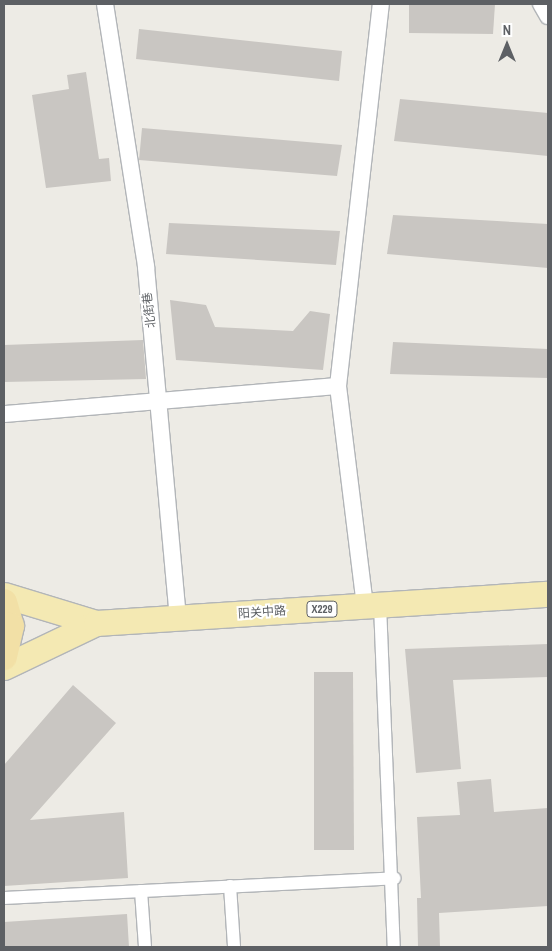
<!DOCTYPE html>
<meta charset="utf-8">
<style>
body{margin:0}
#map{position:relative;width:552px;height:951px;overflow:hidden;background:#edebe5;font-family:"Archivo Narrow","Noto Sans SC",sans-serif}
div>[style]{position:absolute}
.building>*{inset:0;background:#c9c6c2}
.roads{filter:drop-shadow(1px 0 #b2b5b8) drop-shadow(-1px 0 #b2b5b8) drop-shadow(0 1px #b2b5b8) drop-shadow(0 -1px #b2b5b8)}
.pedestrian>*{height:12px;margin:-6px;padding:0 6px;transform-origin:6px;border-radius:6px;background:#fff}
.minor>*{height:16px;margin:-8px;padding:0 8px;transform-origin:8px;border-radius:8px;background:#fff}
.primary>*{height:25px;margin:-12.5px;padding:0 12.5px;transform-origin:12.5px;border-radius:12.5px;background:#f4e9b3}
.trunk>*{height:26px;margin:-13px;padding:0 13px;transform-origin:13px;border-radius:13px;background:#f2e0a6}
span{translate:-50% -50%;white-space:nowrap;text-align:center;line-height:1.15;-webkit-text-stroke:4px #fff;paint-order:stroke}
.shield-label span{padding:1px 4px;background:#fff;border:1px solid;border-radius:4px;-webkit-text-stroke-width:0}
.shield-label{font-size:11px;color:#5d6064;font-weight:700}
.street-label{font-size:12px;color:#5d6064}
.frame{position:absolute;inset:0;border:5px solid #5d6064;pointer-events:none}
.north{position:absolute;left:482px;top:20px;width:50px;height:50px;-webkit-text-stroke:4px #fff;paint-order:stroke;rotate:0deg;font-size:14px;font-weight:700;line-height:20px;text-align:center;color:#5d6064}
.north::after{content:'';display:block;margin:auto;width:18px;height:22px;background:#5d6064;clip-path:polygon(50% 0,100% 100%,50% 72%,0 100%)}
</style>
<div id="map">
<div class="building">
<i style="clip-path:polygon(409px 4px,495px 4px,493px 34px,409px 33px)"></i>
<i style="clip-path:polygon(139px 29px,342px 51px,339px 81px,136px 59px)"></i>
<i style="clip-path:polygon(86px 72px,99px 159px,109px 158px,111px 181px,46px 188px,32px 95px,69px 89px,67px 75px)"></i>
<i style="clip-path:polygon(400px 99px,548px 113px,548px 156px,394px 141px)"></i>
<i style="clip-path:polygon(142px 128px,342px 145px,337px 176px,139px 160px)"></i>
<i style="clip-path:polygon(393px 215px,548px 224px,548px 268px,387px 254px)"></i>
<i style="clip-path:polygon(169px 223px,340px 231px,336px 265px,166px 254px)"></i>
<i style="clip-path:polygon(170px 300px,206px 305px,215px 327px,293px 331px,310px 311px,330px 314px,323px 370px,176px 360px)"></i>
<i style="clip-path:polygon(143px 340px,146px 379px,4px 382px,4px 345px)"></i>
<i style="clip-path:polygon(393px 342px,548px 349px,548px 378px,390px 374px)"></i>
<i style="clip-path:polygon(548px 644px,548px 677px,453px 680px,461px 769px,416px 773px,405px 649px)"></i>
<i style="clip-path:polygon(314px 672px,353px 672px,354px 850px,314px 850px)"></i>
<i style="clip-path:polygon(73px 685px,116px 723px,30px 820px,124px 812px,128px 878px,4px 886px,4px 765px)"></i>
<i style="clip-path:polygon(491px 779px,494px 812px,548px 808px,548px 906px,439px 913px,440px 947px,418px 947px,417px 898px,421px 898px,417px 817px,460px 815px,457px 782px)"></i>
<i style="clip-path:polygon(127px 914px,129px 947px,4px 947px,4px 922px)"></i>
</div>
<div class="roads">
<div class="pedestrian">
<i style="left:380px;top:605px;width:342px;rotate:87.7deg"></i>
<i style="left:230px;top:886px;width:61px;rotate:86.2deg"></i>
<i style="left:141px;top:891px;width:56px;rotate:85.9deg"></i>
<i style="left:4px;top:898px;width:391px;rotate:-2.9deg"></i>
</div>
<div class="minor">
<i style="left:105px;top:4px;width:266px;rotate:81.1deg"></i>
<i style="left:146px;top:267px;width:352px;rotate:84.8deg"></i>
<i style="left:541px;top:4px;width:14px;rotate:60deg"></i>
<i style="left:4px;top:414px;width:335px;rotate:-4.8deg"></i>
<i style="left:365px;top:606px;width:222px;rotate:-97deg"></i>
<i style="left:338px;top:386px;width:384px;rotate:-83.6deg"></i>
</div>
<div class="primary">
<i style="left:4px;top:595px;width:96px;rotate:16.9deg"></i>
<i style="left:4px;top:667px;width:102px;rotate:-25.6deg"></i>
<i style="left:96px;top:623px;width:453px;rotate:-3.7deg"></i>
</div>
<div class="trunk">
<i style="left:4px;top:602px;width:25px;rotate:74deg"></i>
<i style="left:11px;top:626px;width:32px;rotate:103deg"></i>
</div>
</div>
<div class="shield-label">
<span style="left:322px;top:609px">X229</span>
</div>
<div class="street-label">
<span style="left:150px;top:310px;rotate:-97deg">北街巷</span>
<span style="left:262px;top:613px;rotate:-4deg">阳关中路</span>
</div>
<div class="frame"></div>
<div class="north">N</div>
</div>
